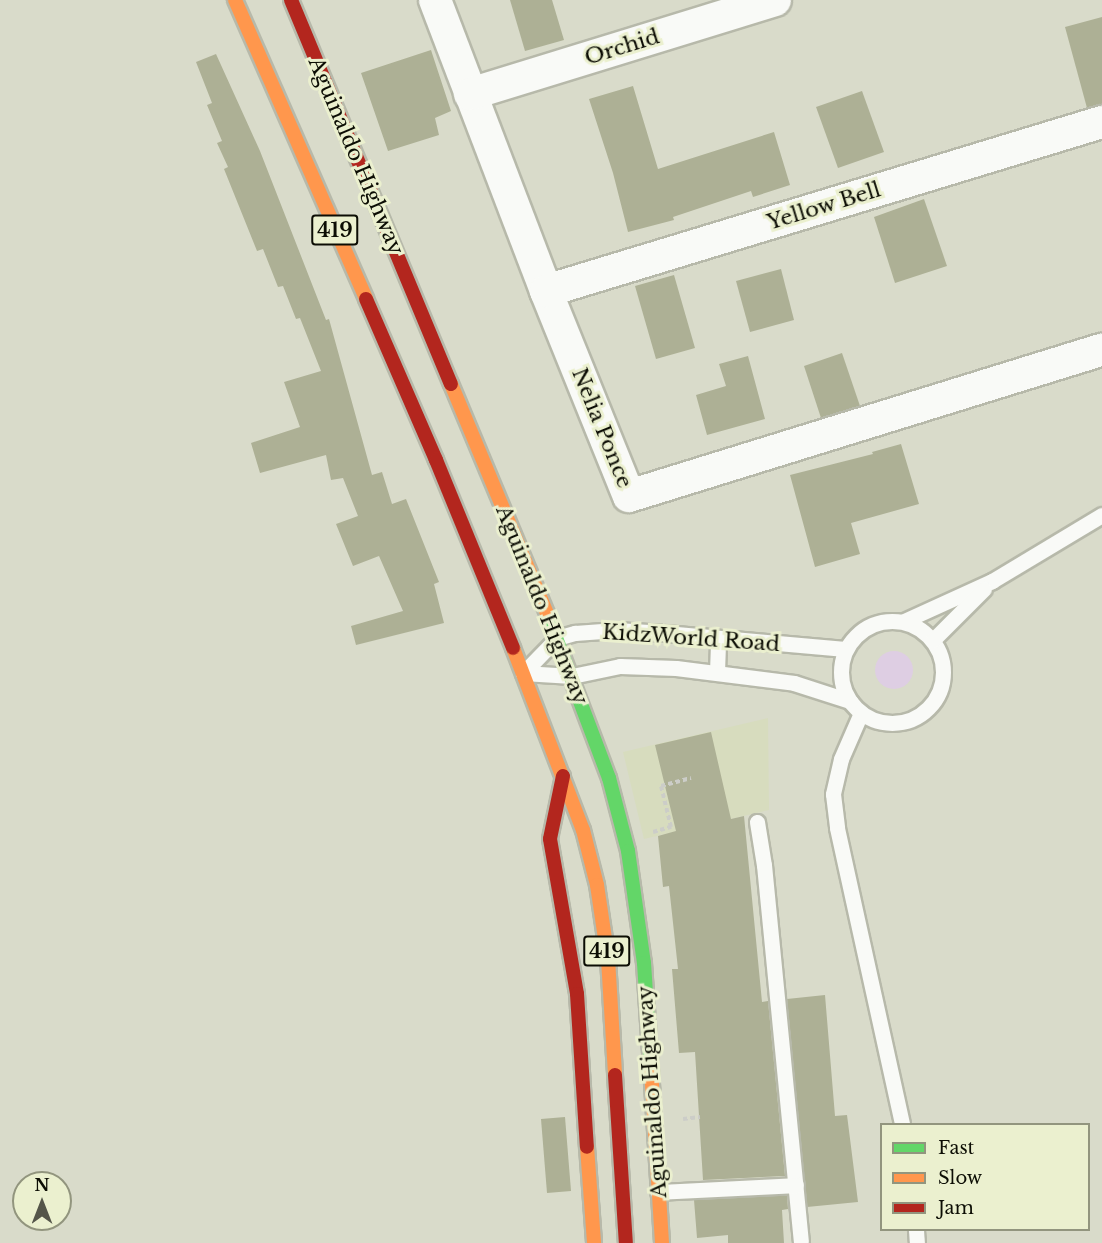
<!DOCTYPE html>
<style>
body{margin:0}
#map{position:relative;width:1102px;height:1243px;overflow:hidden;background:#d9dbca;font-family:"Libre Baskerville",serif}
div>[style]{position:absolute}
.built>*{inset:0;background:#d7dcbe}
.green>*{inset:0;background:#decee3}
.round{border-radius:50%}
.building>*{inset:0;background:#adb095}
.path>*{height:4px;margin-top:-2px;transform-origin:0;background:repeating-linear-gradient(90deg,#cccdc8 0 4.5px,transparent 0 7.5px)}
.roads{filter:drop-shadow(2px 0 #b7b9aa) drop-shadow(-2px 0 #b7b9aa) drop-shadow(0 2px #b7b9aa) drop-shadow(0 -2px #b7b9aa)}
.lane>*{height:15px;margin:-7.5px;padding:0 7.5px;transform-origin:7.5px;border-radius:7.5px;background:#f9faf7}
.lane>.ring{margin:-7.5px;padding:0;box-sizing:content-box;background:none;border:15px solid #f9faf7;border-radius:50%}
.street>*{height:32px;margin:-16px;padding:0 16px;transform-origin:16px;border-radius:16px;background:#f9faf7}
.fast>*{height:14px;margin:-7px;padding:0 7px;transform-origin:7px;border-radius:7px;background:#63d668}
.slow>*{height:14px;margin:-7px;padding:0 7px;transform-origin:7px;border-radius:7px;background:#ff974d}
.jam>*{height:14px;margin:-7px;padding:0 7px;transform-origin:7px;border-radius:7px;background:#b3261e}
span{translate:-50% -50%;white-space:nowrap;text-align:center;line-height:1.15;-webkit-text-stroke:6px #ebf0cf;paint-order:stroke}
.shield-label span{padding:2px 4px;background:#ebf0cf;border:2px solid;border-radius:4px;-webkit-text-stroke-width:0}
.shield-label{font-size:20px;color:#0c0d04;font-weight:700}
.street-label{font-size:21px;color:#0c0d04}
.legend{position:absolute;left:880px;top:1123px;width:210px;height:108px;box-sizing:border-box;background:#ebf0cf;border:2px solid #92957e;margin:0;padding:8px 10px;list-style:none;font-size:18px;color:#0c0d04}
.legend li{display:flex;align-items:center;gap:12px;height:30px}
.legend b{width:30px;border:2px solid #92957e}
.north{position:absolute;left:12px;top:1171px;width:60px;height:60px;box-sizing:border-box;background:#ebf0cf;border:2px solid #92957e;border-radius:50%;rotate:0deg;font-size:16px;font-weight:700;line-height:24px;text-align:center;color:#0c0d04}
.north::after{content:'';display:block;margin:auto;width:21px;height:27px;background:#545549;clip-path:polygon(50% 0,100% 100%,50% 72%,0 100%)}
</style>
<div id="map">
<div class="built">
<i style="clip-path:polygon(768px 718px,769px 810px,644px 839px,623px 752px)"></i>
</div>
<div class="green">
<i class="round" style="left:875px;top:651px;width:38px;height:38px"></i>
</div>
<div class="building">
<i style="clip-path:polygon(510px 0,552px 0,564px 40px,525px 51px)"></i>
<i style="clip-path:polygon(1102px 17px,1102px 105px,1087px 108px,1065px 27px)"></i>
<i style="clip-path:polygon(431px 50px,451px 111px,435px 118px,439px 135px,388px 151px,361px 73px)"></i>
<i style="clip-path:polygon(216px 54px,260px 151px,326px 320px,329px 319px,372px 475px,382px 472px,392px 504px,406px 499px,439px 582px,434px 584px,444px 623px,356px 645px,351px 626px,403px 611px,379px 556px,353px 566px,336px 524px,358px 516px,343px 478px,331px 480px,326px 455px,260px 473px,251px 443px,300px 427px,284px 382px,321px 371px,300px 318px,296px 319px,283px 286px,278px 287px,263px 249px,257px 251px,224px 169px,228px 167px,217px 143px,222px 141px,207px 105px,212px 103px,196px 62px)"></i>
<i style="clip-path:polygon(633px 86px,658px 169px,774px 132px,790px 185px,753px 197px,751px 191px,673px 217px,674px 220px,628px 232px,613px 173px,589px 99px)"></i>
<i style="clip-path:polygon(862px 91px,884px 152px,838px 168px,816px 107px)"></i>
<i style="clip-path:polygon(924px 199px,947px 266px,895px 283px,874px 217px)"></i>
<i style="clip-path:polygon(781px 269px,794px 320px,750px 332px,736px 281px)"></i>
<i style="clip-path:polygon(674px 275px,695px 348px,656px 359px,635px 286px)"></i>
<i style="clip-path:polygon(842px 353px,860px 406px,821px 418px,804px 366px)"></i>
<i style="clip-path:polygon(748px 356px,765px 419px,707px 435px,696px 395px,726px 386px,719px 364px)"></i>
<i style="clip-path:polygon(901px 444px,919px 504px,851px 523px,860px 554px,815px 567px,790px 475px,873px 454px,872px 452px)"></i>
<i style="clip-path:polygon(711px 732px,731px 819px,744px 816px,762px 1002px,768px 1001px,785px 1176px,703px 1180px,695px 1052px,679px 1053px,672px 969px,678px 969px,669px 886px,663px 887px,658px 836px,676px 831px,655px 745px)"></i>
<i style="clip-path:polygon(825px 995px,835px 1116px,847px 1115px,858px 1202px,807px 1207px,787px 999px)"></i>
<i style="clip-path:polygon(565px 1117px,571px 1191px,547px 1193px,541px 1119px)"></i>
<i style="clip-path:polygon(787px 1195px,788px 1209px,782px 1210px,784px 1243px,728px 1243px,728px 1235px,697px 1238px,694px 1200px)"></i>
</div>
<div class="path">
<i style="left:653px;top:832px;width:19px;rotate:-16deg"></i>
<i style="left:671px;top:827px;width:42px;rotate:-103.7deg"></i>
<i style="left:661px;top:786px;width:31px;rotate:-15deg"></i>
<i style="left:683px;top:1119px;width:17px;rotate:-7deg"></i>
</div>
<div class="roads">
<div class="lane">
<i class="ring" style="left:841px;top:621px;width:87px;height:87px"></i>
<i style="left:904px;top:621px;width:97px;rotate:-24.4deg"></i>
<i style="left:992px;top:581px;width:128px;rotate:-31deg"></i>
<i style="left:933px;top:640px;width:72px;rotate:-45deg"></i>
<i style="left:717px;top:672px;width:34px;rotate:-88deg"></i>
<i style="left:523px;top:673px;width:49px;rotate:-45.8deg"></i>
<i style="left:557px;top:638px;width:19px;rotate:-16deg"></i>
<i style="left:575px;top:633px;width:41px;rotate:-4.2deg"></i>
<i style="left:616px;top:630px;width:49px;rotate:3.5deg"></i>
<i style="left:665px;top:633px;width:181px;rotate:5.1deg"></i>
<i style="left:523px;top:673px;width:49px;rotate:3.5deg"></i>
<i style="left:572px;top:676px;width:49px;rotate:-11.8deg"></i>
<i style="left:620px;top:666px;width:56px;rotate:2deg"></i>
<i style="left:676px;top:668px;width:119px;rotate:7.2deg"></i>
<i style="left:794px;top:683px;width:59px;rotate:17.8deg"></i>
<i style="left:861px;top:713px;width:50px;rotate:113.5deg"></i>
<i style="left:841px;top:759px;width:36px;rotate:103deg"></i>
<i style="left:833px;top:794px;width:34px;rotate:83deg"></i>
<i style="left:837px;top:828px;width:303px;rotate:77.6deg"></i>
<i style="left:757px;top:822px;width:44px;rotate:80.8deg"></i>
<i style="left:764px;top:865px;width:378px;rotate:84.4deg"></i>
<i style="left:658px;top:1192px;width:138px;rotate:-2.9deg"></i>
<i style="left:916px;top:1230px;width:13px;rotate:86deg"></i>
</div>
<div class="street">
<i style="left:435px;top:0;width:311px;rotate:69.1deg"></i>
<i style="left:546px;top:291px;width:221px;rotate:68deg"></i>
<i style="left:629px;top:496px;width:495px;rotate:-17.2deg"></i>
<i style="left:470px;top:94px;width:319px;rotate:-17.1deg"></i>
<i style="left:546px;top:291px;width:581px;rotate:-16.91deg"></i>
</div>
<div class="fast">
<i style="left:547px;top:614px;width:175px;rotate:69.3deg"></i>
<i style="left:609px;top:778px;width:75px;rotate:75.4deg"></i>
<i style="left:628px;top:851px;width:113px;rotate:81.9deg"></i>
<i style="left:644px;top:963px;width:105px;rotate:86.2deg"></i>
</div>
<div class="slow">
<i style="left:235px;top:0;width:326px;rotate:66.3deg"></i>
<i style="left:451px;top:384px;width:249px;rotate:67.3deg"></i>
<i style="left:513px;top:648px;width:195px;rotate:69deg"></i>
<i style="left:583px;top:830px;width:57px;rotate:75.7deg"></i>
<i style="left:597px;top:885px;width:75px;rotate:81.5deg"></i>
<i style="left:608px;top:959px;width:116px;rotate:86.5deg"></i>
<i style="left:651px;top:1068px;width:175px;rotate:86.4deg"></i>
<i style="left:587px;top:1147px;width:96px;rotate:85.8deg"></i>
</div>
<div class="jam">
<i style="left:291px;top:0;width:416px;rotate:67.4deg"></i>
<i style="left:366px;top:299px;width:176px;rotate:66.5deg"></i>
<i style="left:436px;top:460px;width:203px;rotate:67.7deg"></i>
<i style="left:563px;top:776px;width:64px;rotate:101.7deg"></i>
<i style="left:550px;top:839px;width:157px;rotate:80.1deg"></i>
<i style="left:577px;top:994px;width:153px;rotate:86.3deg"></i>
<i style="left:615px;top:1075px;width:168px;rotate:86.3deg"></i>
</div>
</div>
<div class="shield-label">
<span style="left:335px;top:230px">419</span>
<span style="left:607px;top:951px">419</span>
</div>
<div class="street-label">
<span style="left:622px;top:47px;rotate:-17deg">Orchid</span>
<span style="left:356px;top:156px;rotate:67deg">Aguinaldo Highway</span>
<span style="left:824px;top:206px;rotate:-17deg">Yellow Bell</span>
<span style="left:602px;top:428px;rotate:68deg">Nelia Ponce</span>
<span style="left:542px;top:605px;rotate:68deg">Aguinaldo Highway</span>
<span style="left:691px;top:638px;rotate:4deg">KidzWorld Road</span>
<span style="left:652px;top:1092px;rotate:-94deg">Aguinaldo Highway</span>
</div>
<ul class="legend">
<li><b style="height:8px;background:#63d668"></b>Fast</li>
<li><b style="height:8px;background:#ff974d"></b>Slow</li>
<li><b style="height:8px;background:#b3261e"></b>Jam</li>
</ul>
<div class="north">N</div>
</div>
